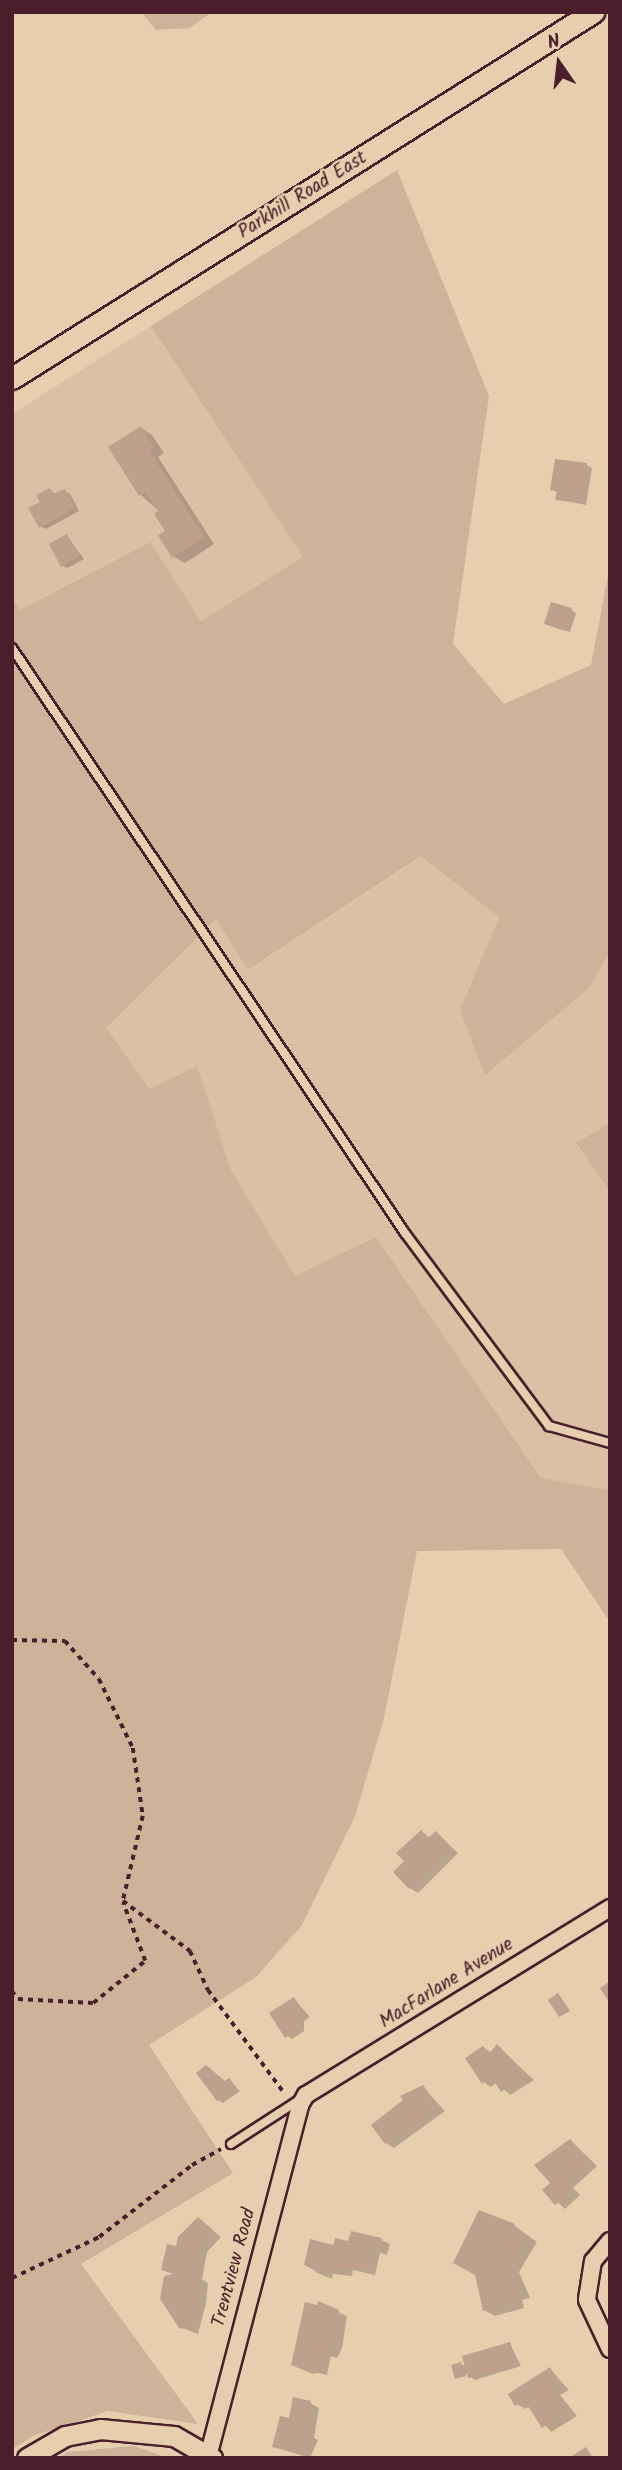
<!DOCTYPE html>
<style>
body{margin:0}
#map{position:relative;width:622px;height:2470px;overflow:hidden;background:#e7ceaf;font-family:Kalam,sans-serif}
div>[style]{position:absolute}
.built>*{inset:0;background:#dbc0a5}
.green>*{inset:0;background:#ceb299}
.shadow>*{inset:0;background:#0003}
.building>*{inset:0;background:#bea08d}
.path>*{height:3.5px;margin-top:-1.75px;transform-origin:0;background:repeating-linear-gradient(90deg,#4a1f2b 0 5px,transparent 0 10px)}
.roads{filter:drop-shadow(2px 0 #4a1f2b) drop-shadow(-2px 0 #4a1f2b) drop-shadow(0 2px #4a1f2b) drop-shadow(0 -2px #4a1f2b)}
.service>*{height:8px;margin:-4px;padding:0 4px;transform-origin:4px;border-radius:4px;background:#e7ceaf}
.minor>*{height:16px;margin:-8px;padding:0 8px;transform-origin:8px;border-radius:8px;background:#e7ceaf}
.tertiary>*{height:19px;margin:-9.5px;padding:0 9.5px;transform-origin:9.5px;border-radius:9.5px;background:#e7ceaf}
.secondary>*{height:21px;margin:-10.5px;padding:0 10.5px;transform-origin:10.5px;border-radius:10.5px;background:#e7ceaf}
span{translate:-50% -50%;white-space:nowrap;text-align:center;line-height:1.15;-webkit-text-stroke:5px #e7ceaf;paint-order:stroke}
.street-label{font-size:19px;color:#4a1f2b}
.frame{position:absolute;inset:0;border:14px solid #4a1f2b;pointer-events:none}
.north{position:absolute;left:524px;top:28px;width:70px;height:70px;-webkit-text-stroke:5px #e7ceaf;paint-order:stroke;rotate:346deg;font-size:19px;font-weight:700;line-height:28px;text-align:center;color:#4a1f2b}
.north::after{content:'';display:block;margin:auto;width:24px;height:32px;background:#4a1f2b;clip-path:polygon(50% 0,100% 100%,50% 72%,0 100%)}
</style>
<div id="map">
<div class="built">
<i style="clip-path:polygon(151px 326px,303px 557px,201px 621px,149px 542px,20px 610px,12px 598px,12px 414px)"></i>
<i style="clip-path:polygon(422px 856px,499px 917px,460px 1010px,587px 989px,610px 952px,610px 1123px,576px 1144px,610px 1192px,610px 1490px,541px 1478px,376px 1237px,295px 1277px,231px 1170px,197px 1067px,150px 1089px,106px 1028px,216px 919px,249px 970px)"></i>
</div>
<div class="green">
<i style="clip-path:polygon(141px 12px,212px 12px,189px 28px,156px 30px)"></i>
<i style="clip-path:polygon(397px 170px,489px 396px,453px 644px,504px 704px,591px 665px,610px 565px,610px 952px,588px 989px,485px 1075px,460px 1010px,499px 917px,421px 856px,248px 970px,216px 919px,106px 1028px,150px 1089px,197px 1066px,231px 1170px,295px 1276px,376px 1237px,541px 1478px,610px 1490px,610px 1622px,561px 1549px,417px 1551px,384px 1718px,355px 1816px,302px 1925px,256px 1977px,149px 2045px,233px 2173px,81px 2264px,198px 2424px,108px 2411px,33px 2436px,12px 2449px,12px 598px,20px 610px,150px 542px,201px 621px,303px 557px,151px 326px)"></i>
<i style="clip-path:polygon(610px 1123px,610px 1192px,576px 1143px)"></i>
<i style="clip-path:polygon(134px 2446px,168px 2458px,59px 2458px,67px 2452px)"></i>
</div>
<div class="shadow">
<i style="clip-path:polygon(141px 428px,152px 435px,164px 453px,158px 457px,214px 544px,185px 563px,174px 557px,160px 512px,140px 494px)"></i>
<i style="clip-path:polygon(586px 465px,592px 468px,586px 505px,557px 499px,558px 493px,552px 489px)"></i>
<i style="clip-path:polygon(50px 490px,56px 495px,64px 491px,70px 494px,79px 511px,46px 529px,40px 526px,42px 503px)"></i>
<i style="clip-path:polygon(67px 536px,84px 559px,67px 568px,62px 565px)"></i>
<i style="clip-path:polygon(571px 610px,576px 613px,570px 632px,552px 626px)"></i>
<i style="clip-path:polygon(421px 1832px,429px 1837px,436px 1833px,458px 1853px,418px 1893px,410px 1888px,406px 1861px)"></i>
<i style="clip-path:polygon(294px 1999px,310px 2017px,304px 2021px,304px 2031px,292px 2039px,287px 2036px)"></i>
<i style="clip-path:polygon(497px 2046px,534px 2080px,510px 2095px,497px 2082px,491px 2087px,483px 2082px,484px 2048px,492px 2053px)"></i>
<i style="clip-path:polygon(229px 2080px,240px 2091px,223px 2103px,218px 2100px)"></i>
<i style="clip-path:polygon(423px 2087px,445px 2111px,394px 2148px,386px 2143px)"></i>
<i style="clip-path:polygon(571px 2141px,597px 2166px,573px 2188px,580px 2195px,565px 2209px,544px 2190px,552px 2183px)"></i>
<i style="clip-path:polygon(480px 2212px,515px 2226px,537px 2242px,519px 2272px,530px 2298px,522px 2300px,524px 2308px,495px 2316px,484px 2310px)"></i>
<i style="clip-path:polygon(199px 2219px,221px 2237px,207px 2252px,202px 2279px,208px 2283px,206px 2303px,198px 2334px,180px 2327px,174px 2275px,163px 2269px)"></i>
<i style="clip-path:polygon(381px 2240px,390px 2244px,387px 2255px,380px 2253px,375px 2275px,353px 2270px,352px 2276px,333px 2274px,332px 2279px,315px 2272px,334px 2247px)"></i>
<i style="clip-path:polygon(338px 2312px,347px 2316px,342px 2348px,337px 2358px,331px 2356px,327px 2375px,301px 2369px)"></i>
<i style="clip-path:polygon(510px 2344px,521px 2366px,475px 2380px,470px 2377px,474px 2372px,456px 2377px,461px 2364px,467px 2367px)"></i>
<i style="clip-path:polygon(550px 2369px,569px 2390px,560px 2395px,577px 2416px,551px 2432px,530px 2406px,525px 2409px,517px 2404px)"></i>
<i style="clip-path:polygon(310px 2403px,319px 2408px,314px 2438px,318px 2440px,310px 2458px,274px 2447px,290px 2420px)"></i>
</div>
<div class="building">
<i style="clip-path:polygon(141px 426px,154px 447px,149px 450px,204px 537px,172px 558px,158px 535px,165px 531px,154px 514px,158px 511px,145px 492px,139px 496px,108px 447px)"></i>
<i style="clip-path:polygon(555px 459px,587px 463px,581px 503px,555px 500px,557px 491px,550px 490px)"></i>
<i style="clip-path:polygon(50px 488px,53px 494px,65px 489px,75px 508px,39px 528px,28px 508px,40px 502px,36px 495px)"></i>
<i style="clip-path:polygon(67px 534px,80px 556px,61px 567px,49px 544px)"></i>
<i style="clip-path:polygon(551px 602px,572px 608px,565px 631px,544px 624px)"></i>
<i style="clip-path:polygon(421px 1830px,428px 1838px,436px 1831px,451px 1847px,409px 1889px,393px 1872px,404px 1861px,396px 1853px)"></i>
<i style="clip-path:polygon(610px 1981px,610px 2004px,600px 1988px)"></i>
<i style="clip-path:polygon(558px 1993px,570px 2011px,559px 2017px,548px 2000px)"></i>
<i style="clip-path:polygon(294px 1997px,305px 2014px,299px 2018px,300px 2028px,285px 2038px,269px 2013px)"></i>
<i style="clip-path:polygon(497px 2044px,527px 2075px,501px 2092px,491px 2076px,482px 2084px,465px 2058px,483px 2046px,489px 2054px)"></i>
<i style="clip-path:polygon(206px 2065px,225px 2081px,229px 2078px,236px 2087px,217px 2101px,196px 2073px)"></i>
<i style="clip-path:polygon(423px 2085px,438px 2106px,385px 2144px,371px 2125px,403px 2100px,400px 2096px)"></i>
<i style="clip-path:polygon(570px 2139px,590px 2161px,566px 2183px,573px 2190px,555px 2205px,542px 2190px,550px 2183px,534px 2165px)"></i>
<i style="clip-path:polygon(479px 2210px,515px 2224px,513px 2227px,527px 2235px,509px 2265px,520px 2292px,512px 2295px,514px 2303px,483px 2311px,475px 2275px,453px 2263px)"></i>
<i style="clip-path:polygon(198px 2217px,214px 2231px,199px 2247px,194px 2274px,200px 2276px,195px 2295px,199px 2297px,190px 2330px,179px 2328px,160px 2299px,164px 2276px,174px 2274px,161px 2270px,167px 2244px,176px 2246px,178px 2237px)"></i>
<i style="clip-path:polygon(351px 2231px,382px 2238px,379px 2251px,372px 2250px,367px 2271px,345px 2266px,344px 2272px,332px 2269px,324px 2275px,304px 2265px,310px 2239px,333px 2245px,335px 2238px,348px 2241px)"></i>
<i style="clip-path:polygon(318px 2301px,339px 2310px,334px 2343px,328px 2354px,323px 2353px,318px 2372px,313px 2374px,291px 2365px,305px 2302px,317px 2305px)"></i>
<i style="clip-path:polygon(510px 2342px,517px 2364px,468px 2378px,462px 2356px)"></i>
<i style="clip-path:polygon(461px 2362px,466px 2376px,455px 2379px,451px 2365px)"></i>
<i style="clip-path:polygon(550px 2367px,561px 2385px,552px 2390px,554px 2398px,557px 2403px,562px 2400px,569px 2411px,542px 2428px,524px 2400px,515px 2406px,508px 2394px)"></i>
<i style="clip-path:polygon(293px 2397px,311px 2401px,306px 2433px,311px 2434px,301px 2454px,272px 2447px,280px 2416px,289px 2418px)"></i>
<i style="clip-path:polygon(586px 2447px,593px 2458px,569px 2458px)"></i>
</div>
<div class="path">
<i style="left:12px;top:1640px;width:53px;rotate:1.1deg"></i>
<i style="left:65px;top:1641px;width:51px;rotate:48.2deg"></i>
<i style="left:99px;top:1679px;width:77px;rotate:63.8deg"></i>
<i style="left:133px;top:1748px;width:69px;rotate:81.6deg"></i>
<i style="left:143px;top:1816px;width:87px;rotate:103.2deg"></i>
<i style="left:123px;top:1901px;width:84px;rotate:36.7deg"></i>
<i style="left:190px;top:1951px;width:43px;rotate:65.2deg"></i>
<i style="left:208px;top:1990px;width:129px;rotate:53.5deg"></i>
<i style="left:12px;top:1991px;width:10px;rotate:53deg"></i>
<i style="left:18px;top:1999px;width:75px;rotate:3.1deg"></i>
<i style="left:93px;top:2003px;width:67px;rotate:-38.9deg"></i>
<i style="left:145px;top:1961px;width:62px;rotate:-110.8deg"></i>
<i style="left:12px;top:2278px;width:96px;rotate:-25.2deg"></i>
<i style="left:99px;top:2237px;width:118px;rotate:-37.7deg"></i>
<i style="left:192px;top:2165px;width:33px;rotate:-29deg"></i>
</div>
<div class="roads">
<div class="service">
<i style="left:12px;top:648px;width:705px;rotate:56.11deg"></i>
<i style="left:405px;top:1233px;width:241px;rotate:53.3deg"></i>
<i style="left:549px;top:1426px;width:63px;rotate:15.6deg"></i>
<i style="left:231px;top:2144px;width:81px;rotate:-32.9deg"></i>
</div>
<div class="minor">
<i style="left:610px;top:2241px;width:26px;rotate:130deg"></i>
<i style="left:593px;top:2261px;width:39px;rotate:99deg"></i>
<i style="left:587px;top:2300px;width:54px;rotate:64.9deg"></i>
<i style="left:209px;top:2453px;width:360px;rotate:-75.3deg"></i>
<i style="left:300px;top:2105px;width:12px;rotate:-59deg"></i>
<i style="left:306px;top:2095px;width:357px;rotate:-31.6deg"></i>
</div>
<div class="tertiary">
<i style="left:27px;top:2458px;width:44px;rotate:-30.1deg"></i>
<i style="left:65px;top:2436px;width:36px;rotate:-11deg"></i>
<i style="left:100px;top:2429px;width:74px;rotate:5.4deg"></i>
<i style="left:174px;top:2436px;width:44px;rotate:30.1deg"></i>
</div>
<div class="secondary">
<i style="left:12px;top:378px;width:687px;rotate:-32.21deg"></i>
</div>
</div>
<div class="street-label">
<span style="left:303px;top:196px;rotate:-32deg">Parkhill Road East</span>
<span style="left:447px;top:1984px;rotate:-32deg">MacFarlane Avenue</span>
<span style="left:235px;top:2268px;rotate:-75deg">Trentview Road</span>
</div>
<div class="frame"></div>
<div class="north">N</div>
</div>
